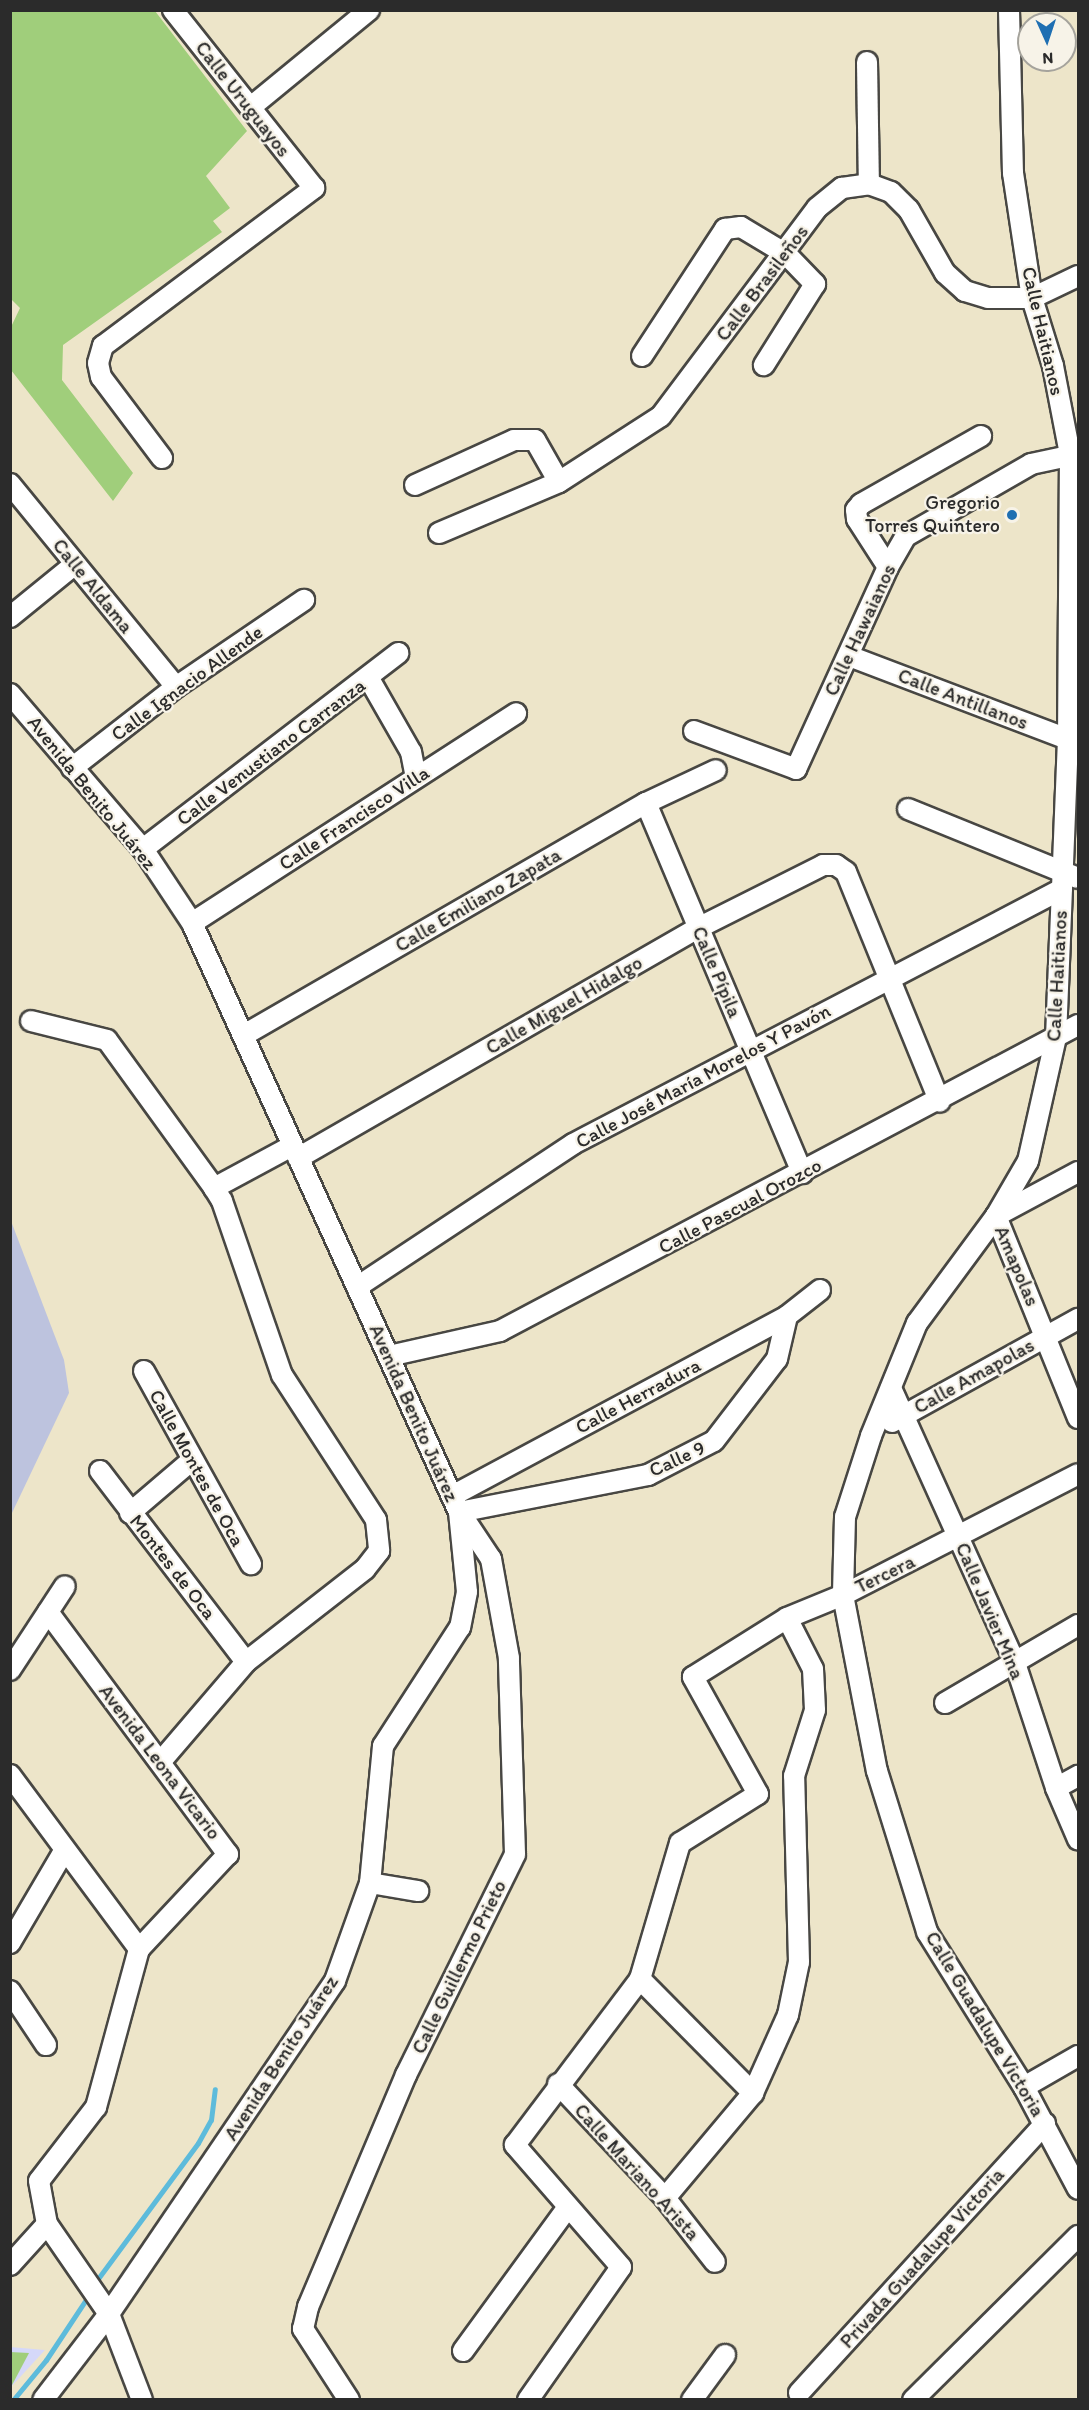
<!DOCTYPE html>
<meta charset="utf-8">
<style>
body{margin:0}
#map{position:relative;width:1089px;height:2410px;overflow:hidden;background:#ede5c9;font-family:Itim,sans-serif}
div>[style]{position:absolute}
.built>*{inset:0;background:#d5d8f9}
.industrial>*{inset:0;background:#bdc3de}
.green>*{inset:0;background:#a0ce7b}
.stream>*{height:5px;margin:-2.5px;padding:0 2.5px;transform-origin:2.5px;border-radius:2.5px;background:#5dbbdb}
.roads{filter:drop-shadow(2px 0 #484743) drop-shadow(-2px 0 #484743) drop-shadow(0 2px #484743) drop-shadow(0 -2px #484743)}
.minor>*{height:20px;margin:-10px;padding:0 10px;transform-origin:10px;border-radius:10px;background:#fff}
.dots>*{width:16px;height:16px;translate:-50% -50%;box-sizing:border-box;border:3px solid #f7f3e8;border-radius:50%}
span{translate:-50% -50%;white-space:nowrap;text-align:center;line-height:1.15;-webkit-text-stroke:4.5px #f7f3e8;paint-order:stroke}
.street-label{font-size:20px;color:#2b2b2b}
.poi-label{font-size:20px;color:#2b2b2b}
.right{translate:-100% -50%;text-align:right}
.frame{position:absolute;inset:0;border:12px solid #2b2b2b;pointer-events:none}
.north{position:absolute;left:1017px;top:12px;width:60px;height:60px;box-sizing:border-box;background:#f7f3e8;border:2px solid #a5a39c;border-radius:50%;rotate:177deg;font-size:16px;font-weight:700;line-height:24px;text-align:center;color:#2b2b2b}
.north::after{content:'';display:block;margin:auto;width:21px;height:27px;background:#1f6fb2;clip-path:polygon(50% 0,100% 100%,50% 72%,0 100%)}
</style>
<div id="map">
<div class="built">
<i style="clip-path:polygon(10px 2347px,45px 2350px,11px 2387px,10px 2387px)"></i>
</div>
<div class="industrial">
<i style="clip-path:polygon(11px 1221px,64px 1360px,69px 1393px,11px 1515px)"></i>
</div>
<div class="green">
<i style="clip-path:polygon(11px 10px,155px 11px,247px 131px,206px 176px,230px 208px,213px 221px,222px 232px,63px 345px,62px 380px,133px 473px,113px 501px,11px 370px,11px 327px,20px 308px,10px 298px)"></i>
<i style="clip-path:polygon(10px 2352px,29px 2353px,11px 2387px,10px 2387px)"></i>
</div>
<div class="stream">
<i style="left:94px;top:2284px;width:175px;rotate:-53.6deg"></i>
<i style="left:198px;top:2143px;width:26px;rotate:-61deg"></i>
<i style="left:211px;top:2120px;width:31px;rotate:-83deg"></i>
<i style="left:13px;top:2400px;width:52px;rotate:-50.5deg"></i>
<i style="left:46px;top:2360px;width:78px;rotate:-56.5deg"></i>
</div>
<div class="roads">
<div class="minor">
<i style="left:1009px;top:10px;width:163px;rotate:88.6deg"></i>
<i style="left:1013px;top:173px;width:126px;rotate:81.4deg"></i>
<i style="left:1032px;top:298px;width:71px;rotate:72.8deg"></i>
<i style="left:1053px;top:366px;width:90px;rotate:79.1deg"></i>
<i style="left:1070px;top:454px;width:285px;rotate:90.4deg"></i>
<i style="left:1068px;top:739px;width:298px;rotate:92.3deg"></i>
<i style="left:1056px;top:1037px;width:127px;rotate:102.7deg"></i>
<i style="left:1028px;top:1161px;width:64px;rotate:120.2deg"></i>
<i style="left:996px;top:1216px;width:133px;rotate:126.4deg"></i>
<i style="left:917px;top:1323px;width:122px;rotate:112.2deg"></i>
<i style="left:871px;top:1436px;width:85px;rotate:107.8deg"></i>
<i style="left:845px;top:1517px;width:78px;rotate:91.5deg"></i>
<i style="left:843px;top:1595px;width:179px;rotate:79.1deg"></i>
<i style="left:877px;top:1771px;width:169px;rotate:72.7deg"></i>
<i style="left:927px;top:1932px;width:183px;rotate:58deg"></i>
<i style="left:1024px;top:2087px;width:115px;rotate:62.1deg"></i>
<i style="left:867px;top:62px;width:122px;rotate:89.1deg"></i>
<i style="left:251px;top:107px;width:153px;rotate:-39.4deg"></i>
<i style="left:642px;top:356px;width:152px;rotate:-56.8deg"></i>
<i style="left:725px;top:229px;width:16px;rotate:-7deg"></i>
<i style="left:741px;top:227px;width:52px;rotate:31deg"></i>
<i style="left:786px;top:254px;width:42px;rotate:46deg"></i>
<i style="left:815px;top:284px;width:96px;rotate:122.2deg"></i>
<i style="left:162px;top:458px;width:101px;rotate:-127deg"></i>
<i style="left:101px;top:377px;width:14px;rotate:-102deg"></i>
<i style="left:98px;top:363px;width:18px;rotate:-74deg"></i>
<i style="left:103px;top:346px;width:264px;rotate:-36.8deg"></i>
<i style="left:314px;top:188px;width:227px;rotate:-128.4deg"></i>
<i style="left:10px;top:484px;width:262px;rotate:50.7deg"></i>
<i style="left:415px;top:485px;width:109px;rotate:-24.4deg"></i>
<i style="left:514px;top:440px;width:21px"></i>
<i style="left:535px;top:440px;width:48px;rotate:60.3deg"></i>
<i style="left:439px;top:533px;width:130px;rotate:-23deg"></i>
<i style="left:559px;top:482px;width:121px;rotate:-32.9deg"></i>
<i style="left:661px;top:416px;width:260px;rotate:-53.1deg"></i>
<i style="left:817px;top:208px;width:32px;rotate:-39deg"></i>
<i style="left:842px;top:188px;width:27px;rotate:-8deg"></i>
<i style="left:869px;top:184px;width:23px;rotate:20deg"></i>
<i style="left:891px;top:192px;width:25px;rotate:45deg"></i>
<i style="left:909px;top:210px;width:73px;rotate:60.3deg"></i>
<i style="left:945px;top:273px;width:27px;rotate:42deg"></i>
<i style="left:965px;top:291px;width:24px;rotate:17deg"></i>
<i style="left:988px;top:298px;width:44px"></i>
<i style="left:1032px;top:298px;width:51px;rotate:-25.6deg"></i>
<i style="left:888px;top:567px;width:57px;rotate:-122.9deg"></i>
<i style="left:857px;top:519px;width:9px;rotate:-96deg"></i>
<i style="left:856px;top:510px;width:8px;rotate:-50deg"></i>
<i style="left:861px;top:504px;width:138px;rotate:-29.5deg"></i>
<i style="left:10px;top:617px;width:82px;rotate:-39.1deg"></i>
<i style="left:849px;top:656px;width:234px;rotate:20.8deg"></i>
<i style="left:1068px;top:739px;width:10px"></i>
<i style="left:368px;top:677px;width:86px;rotate:60.2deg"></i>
<i style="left:411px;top:752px;width:26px;rotate:79deg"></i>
<i style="left:10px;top:694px;width:204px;rotate:49.4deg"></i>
<i style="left:143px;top:849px;width:89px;rotate:56.5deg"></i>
<i style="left:192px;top:923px;width:647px;rotate:65.61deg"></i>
<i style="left:459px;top:1512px;width:80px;rotate:84.3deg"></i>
<i style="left:467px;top:1592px;width:36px;rotate:101deg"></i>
<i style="left:460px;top:1627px;width:142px;rotate:122.9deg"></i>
<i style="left:383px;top:1746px;width:138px;rotate:95.4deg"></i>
<i style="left:370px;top:1883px;width:104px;rotate:109.7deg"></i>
<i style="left:335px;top:1981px;width:402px;rotate:124.2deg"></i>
<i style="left:109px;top:2314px;width:108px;rotate:127.5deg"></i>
<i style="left:694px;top:731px;width:109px;rotate:20.4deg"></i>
<i style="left:796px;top:769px;width:222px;rotate:-65.5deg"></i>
<i style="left:888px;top:567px;width:36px;rotate:-60deg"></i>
<i style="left:906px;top:536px;width:144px;rotate:-29.9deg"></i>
<i style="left:1031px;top:464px;width:48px;rotate:-12deg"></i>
<i style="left:72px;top:768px;width:132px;rotate:-37.9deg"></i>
<i style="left:176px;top:687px;width:155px;rotate:-34.2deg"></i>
<i style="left:646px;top:803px;width:402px;rotate:67.1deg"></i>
<i style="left:908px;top:809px;width:183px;rotate:22.1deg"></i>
<i style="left:143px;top:849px;width:322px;rotate:-37.5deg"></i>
<i style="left:192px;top:923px;width:386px;rotate:-32.9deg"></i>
<i style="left:31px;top:1021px;width:78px;rotate:14deg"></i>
<i style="left:107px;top:1040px;width:183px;rotate:54.1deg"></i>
<i style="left:214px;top:1188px;width:15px;rotate:58deg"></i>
<i style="left:222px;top:1201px;width:184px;rotate:71deg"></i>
<i style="left:282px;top:1375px;width:173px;rotate:57deg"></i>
<i style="left:376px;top:1520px;width:31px;rotate:84deg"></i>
<i style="left:379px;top:1551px;width:23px;rotate:128deg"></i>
<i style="left:365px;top:1569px;width:151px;rotate:142deg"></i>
<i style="left:246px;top:1662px;width:130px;rotate:130.6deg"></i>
<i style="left:244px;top:1035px;width:464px;rotate:-30deg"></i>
<i style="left:646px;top:803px;width:77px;rotate:-25.2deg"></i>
<i style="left:298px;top:1158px;width:461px;rotate:-29.9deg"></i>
<i style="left:698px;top:928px;width:140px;rotate:-26.7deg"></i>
<i style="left:823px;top:865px;width:13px"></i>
<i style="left:836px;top:865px;width:12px;rotate:35deg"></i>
<i style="left:846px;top:872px;width:248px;rotate:67.8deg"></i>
<i style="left:214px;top:1188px;width:89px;rotate:-28.3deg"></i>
<i style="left:996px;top:1216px;width:218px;rotate:67.9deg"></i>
<i style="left:996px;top:1216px;width:93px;rotate:-28.2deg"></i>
<i style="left:357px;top:1287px;width:259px;rotate:-33.5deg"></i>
<i style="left:573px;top:1144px;width:551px;rotate:-27.54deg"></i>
<i style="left:389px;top:1356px;width:114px;rotate:-12.7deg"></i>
<i style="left:500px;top:1331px;width:654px;rotate:-27.9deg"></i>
<i style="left:144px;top:1371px;width:221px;rotate:61deg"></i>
<i style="left:891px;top:1388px;width:299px;rotate:65.7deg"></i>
<i style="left:1014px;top:1660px;width:135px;rotate:71.8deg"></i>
<i style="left:1056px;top:1788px;width:56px;rotate:66.7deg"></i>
<i style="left:892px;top:1422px;width:213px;rotate:-29deg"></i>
<i style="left:100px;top:1471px;width:240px;rotate:52.6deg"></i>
<i style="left:452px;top:1496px;width:380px;rotate:-28.2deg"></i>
<i style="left:787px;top:1316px;width:42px;rotate:-38.2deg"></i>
<i style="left:459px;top:1512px;width:193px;rotate:-11.1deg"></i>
<i style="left:648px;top:1475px;width:74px;rotate:-27.3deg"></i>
<i style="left:714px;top:1441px;width:103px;rotate:-52.5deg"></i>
<i style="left:777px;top:1359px;width:44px;rotate:-76.9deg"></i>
<i style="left:130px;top:1513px;width:82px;rotate:-40.5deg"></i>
<i style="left:48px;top:1612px;width:302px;rotate:53.4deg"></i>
<i style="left:228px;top:1854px;width:130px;rotate:133.1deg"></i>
<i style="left:139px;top:1949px;width:164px;rotate:105.2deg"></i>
<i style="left:96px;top:2107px;width:93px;rotate:127.6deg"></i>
<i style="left:39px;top:2181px;width:44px;rotate:79.5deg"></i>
<i style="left:47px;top:2224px;width:109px;rotate:55.4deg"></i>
<i style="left:109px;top:2314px;width:92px;rotate:69deg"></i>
<i style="left:10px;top:1670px;width:100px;rotate:-56.8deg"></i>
<i style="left:945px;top:1703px;width:154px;rotate:-30.4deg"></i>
<i style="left:10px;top:1775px;width:217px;rotate:53.4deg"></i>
<i style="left:1056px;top:1788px;width:25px;rotate:-29deg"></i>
<i style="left:370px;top:1883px;width:49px;rotate:9.5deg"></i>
<i style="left:10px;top:1943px;width:107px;rotate:-59.6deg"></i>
<i style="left:640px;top:1979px;width:161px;rotate:45.3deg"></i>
<i style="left:10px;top:1991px;width:65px;rotate:56.3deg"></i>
<i style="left:558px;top:2084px;width:156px;rotate:46.8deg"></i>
<i style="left:665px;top:2198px;width:81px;rotate:52deg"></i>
<i style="left:1024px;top:2087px;width:62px;rotate:-29.9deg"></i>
<i style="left:665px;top:2198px;width:137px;rotate:-50deg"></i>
<i style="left:753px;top:2093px;width:85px;rotate:-65.8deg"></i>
<i style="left:788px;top:2015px;width:54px;rotate:-78.3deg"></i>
<i style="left:799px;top:1962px;width:186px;rotate:-91.5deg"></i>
<i style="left:794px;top:1776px;width:69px;rotate:-72.3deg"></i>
<i style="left:815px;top:1710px;width:41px;rotate:-92.8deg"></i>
<i style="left:813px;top:1669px;width:57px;rotate:-117deg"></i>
<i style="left:10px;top:2265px;width:55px;rotate:-47.9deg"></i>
<i style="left:463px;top:2351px;width:178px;rotate:-53.9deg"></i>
<i style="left:799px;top:2393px;width:365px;rotate:-47.6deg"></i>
<i style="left:349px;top:2400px;width:85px;rotate:-122.9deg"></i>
<i style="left:303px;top:2329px;width:23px;rotate:-77deg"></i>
<i style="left:308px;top:2307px;width:252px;rotate:-67.1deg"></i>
<i style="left:406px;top:2075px;width:246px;rotate:-63.7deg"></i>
<i style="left:515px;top:1854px;width:196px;rotate:-91.8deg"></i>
<i style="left:509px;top:1658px;width:101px;rotate:-100.3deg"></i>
<i style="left:491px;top:1559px;width:54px;rotate:-123.7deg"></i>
<i style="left:528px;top:2400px;width:162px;rotate:-55deg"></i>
<i style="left:621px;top:2267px;width:162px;rotate:-131deg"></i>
<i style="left:515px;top:2145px;width:208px;rotate:-53deg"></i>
<i style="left:640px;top:1979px;width:142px;rotate:-73.6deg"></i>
<i style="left:680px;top:1843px;width:92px;rotate:-32.1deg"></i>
<i style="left:758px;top:1794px;width:134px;rotate:-119.1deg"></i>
<i style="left:693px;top:1677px;width:111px;rotate:-32.1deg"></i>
<i style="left:787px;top:1618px;width:61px;rotate:-22.3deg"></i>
<i style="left:843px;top:1595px;width:264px;rotate:-27.2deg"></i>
<i style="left:692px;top:2400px;width:56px;rotate:-53.7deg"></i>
<i style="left:913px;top:2400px;width:233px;rotate:-44.8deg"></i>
</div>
</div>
<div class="dots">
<i style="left:1012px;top:515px;background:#1f6fb2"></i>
</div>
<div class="street-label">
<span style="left:243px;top:99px;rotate:52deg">Calle Uruguayos</span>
<span style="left:762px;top:283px;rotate:-53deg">Calle Brasileños</span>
<span style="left:1043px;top:331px;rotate:77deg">Calle Haitianos</span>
<span style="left:93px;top:586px;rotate:51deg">Calle Aldama</span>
<span style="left:860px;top:630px;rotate:-65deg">Calle Hawaianos</span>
<span style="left:187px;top:683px;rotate:-36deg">Calle Ignacio Allende</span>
<span style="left:963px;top:699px;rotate:21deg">Calle Antillanos</span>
<span style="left:271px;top:752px;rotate:-37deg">Calle Venustiano Carranza</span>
<span style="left:92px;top:793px;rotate:51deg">Avenida Benito Juárez</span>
<span style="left:354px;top:818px;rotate:-33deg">Calle Francisco Villa</span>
<span style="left:478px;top:900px;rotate:-30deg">Calle Emiliano Zapata</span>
<span style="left:717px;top:972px;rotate:67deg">Calle Pípila</span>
<span style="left:1057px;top:976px;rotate:-87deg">Calle Haitianos</span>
<span style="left:564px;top:1005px;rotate:-30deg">Calle Miguel Hidalgo</span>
<span style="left:703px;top:1076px;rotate:-28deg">Calle José María Morelos Y Pavón</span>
<span style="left:740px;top:1206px;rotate:-28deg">Calle Pascual Orozco</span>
<span style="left:1017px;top:1266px;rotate:67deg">Amapolas</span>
<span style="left:974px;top:1376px;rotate:-29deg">Calle Amapolas</span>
<span style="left:638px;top:1396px;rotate:-28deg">Calle Herradura</span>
<span style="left:414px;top:1413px;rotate:66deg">Avenida Benito Juárez</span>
<span style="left:677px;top:1459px;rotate:-25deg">Calle 9</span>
<span style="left:197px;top:1468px;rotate:61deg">Calle Montes de Oca</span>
<span style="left:173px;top:1567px;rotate:52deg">Montes de Oca</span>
<span style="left:885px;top:1574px;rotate:-26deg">Tercera</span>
<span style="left:990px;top:1611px;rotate:67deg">Calle Javier Mina</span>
<span style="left:160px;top:1762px;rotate:53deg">Avenida Leona Vicario</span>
<span style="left:459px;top:1967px;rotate:-64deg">Calle Guillermo Prieto</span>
<span style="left:985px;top:2024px;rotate:59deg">Calle Guadalupe Victoria</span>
<span style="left:281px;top:2058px;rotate:-57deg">Avenida Benito Juárez</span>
<span style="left:637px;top:2172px;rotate:48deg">Calle Mariano Arista</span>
<span style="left:922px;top:2258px;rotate:-48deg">Privada Guadalupe Victoria</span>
</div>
<div class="poi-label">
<span class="right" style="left:1000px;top:514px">Gregorio<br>Torres Quintero</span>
</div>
<div class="frame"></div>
<div class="north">N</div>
</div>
